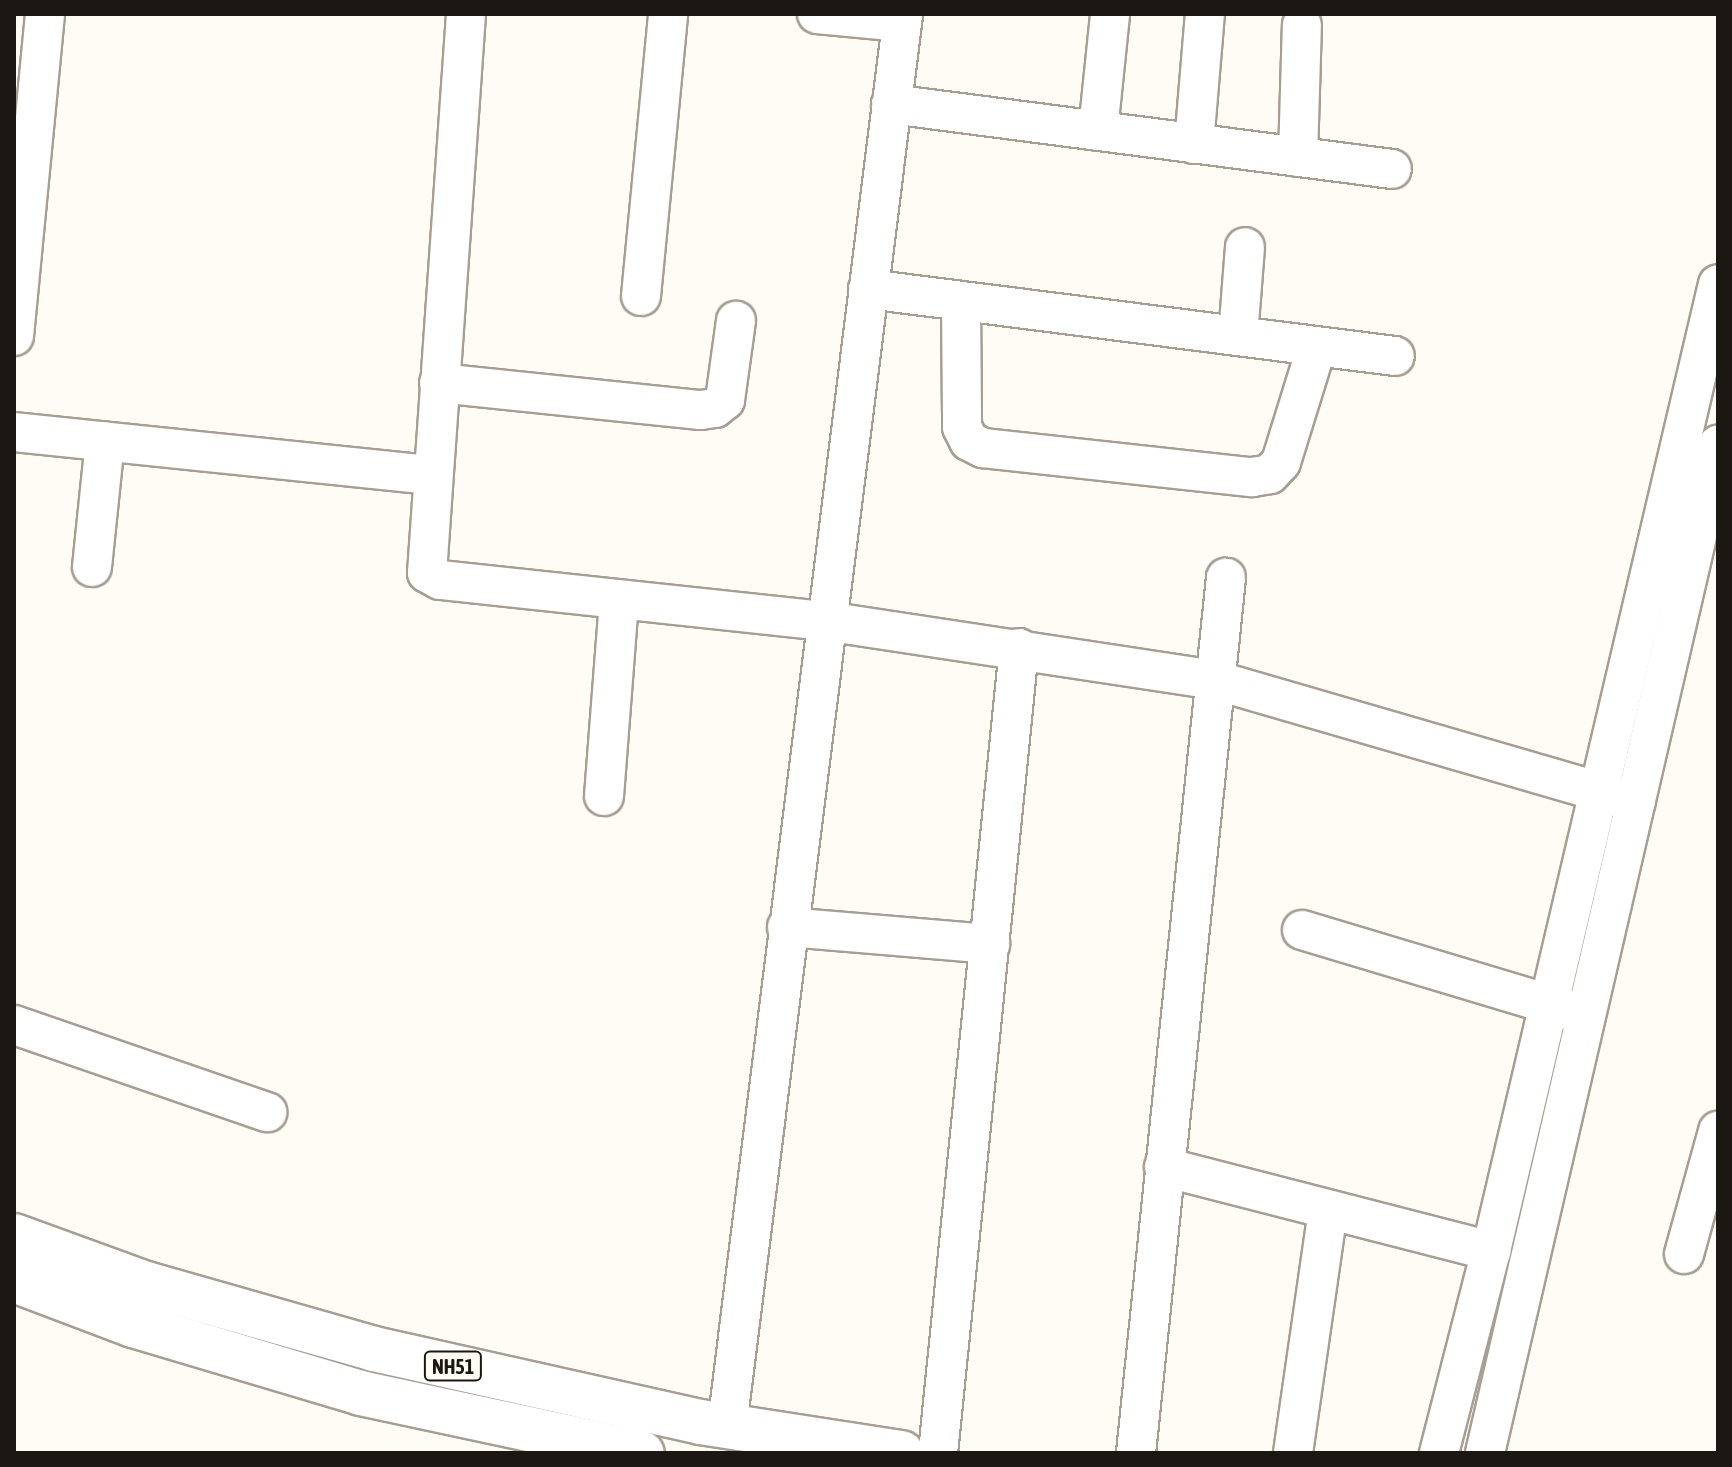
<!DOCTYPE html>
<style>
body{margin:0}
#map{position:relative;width:1732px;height:1467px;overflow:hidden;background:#fffbf5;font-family:"Asap Condensed",sans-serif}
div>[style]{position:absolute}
.roads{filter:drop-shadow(2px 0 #a79d91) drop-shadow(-2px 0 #a79d91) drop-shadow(0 2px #a79d91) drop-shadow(0 -2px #a79d91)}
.minor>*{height:38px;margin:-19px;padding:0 19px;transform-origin:19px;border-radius:19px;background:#fff}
.highway>*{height:44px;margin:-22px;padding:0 22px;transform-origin:22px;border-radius:22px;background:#fff}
span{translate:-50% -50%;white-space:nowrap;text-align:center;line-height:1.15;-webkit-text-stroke:6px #fffbf5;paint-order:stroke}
.shield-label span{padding:2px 6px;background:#fffbf5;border:2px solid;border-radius:6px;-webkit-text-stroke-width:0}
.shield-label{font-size:20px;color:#1b1713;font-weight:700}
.frame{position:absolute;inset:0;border:16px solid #1b1713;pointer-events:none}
</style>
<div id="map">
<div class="roads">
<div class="minor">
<i style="left:466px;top:14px;width:560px;rotate:93.99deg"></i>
<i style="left:427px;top:573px;width:15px;rotate:28deg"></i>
<i style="left:440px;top:580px;width:387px;rotate:6.1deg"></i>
<i style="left:825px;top:621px;width:394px;rotate:8.6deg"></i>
<i style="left:1215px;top:680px;width:438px;rotate:16.2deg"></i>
<i style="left:817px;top:14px;width:85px;rotate:5.4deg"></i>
<i style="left:891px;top:104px;width:505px;rotate:7.39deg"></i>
<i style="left:1098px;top:131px;width:118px;rotate:-84.1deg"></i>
<i style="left:1194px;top:144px;width:130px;rotate:-85.2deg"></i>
<i style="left:1298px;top:157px;width:132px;rotate:-88.3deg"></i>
<i style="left:868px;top:289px;width:531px;rotate:7.25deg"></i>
<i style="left:641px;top:296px;width:283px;rotate:-84.5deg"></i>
<i style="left:961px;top:301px;width:126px;rotate:89.5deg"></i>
<i style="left:962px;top:427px;width:16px;rotate:63deg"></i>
<i style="left:969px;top:441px;width:16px;rotate:27deg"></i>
<i style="left:983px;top:448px;width:271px;rotate:6.2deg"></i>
<i style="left:1252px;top:477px;width:18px;rotate:-9deg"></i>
<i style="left:1270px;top:474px;width:16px;rotate:-47deg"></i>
<i style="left:1281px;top:462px;width:121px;rotate:-72.8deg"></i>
<i style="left:14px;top:336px;width:323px;rotate:-84.5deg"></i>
<i style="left:1238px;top:336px;width:89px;rotate:-85.5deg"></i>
<i style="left:439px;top:383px;width:263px;rotate:5.9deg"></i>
<i style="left:701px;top:410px;width:14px;rotate:-8deg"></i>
<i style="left:715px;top:408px;width:13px;rotate:-39deg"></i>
<i style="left:725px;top:400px;width:80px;rotate:-82.1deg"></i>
<i style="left:14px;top:432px;width:420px;rotate:5.9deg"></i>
<i style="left:92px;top:567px;width:126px;rotate:-84.1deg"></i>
<i style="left:604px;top:796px;width:197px;rotate:-85.6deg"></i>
<i style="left:787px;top:927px;width:204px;rotate:4.8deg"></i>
<i style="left:1302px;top:930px;width:282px;rotate:16.7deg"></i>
<i style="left:14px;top:1025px;width:268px;rotate:19deg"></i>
<i style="left:1164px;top:1167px;width:338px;rotate:14.4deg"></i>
<i style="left:1684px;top:1254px;width:128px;rotate:-74.5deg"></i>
<i style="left:727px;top:1426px;width:1423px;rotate:-82.89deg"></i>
<i style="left:938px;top:1453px;width:809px;rotate:-84.25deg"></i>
<i style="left:1136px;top:1453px;width:880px;rotate:-84.13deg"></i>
<i style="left:1293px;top:1453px;width:246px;rotate:-81.8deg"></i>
<i style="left:1439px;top:1453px;width:209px;rotate:-75.6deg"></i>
<i style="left:1491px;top:1251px;width:993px;rotate:-76.79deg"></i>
<i style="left:1485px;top:1453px;width:1035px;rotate:-76.98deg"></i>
</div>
<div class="highway">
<i style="left:14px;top:1236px;width:140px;rotate:20deg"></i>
<i style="left:146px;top:1284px;width:237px;rotate:15.9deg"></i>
<i style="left:374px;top:1349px;width:335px;rotate:12.6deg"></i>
<i style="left:701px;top:1422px;width:203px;rotate:8.8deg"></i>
<i style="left:14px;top:1280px;width:127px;rotate:20.7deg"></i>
<i style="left:133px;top:1325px;width:238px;rotate:16.6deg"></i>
<i style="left:361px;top:1393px;width:287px;rotate:12.1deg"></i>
</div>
</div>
<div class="shield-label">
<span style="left:453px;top:1366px">NH51</span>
</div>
<div class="frame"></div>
</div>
